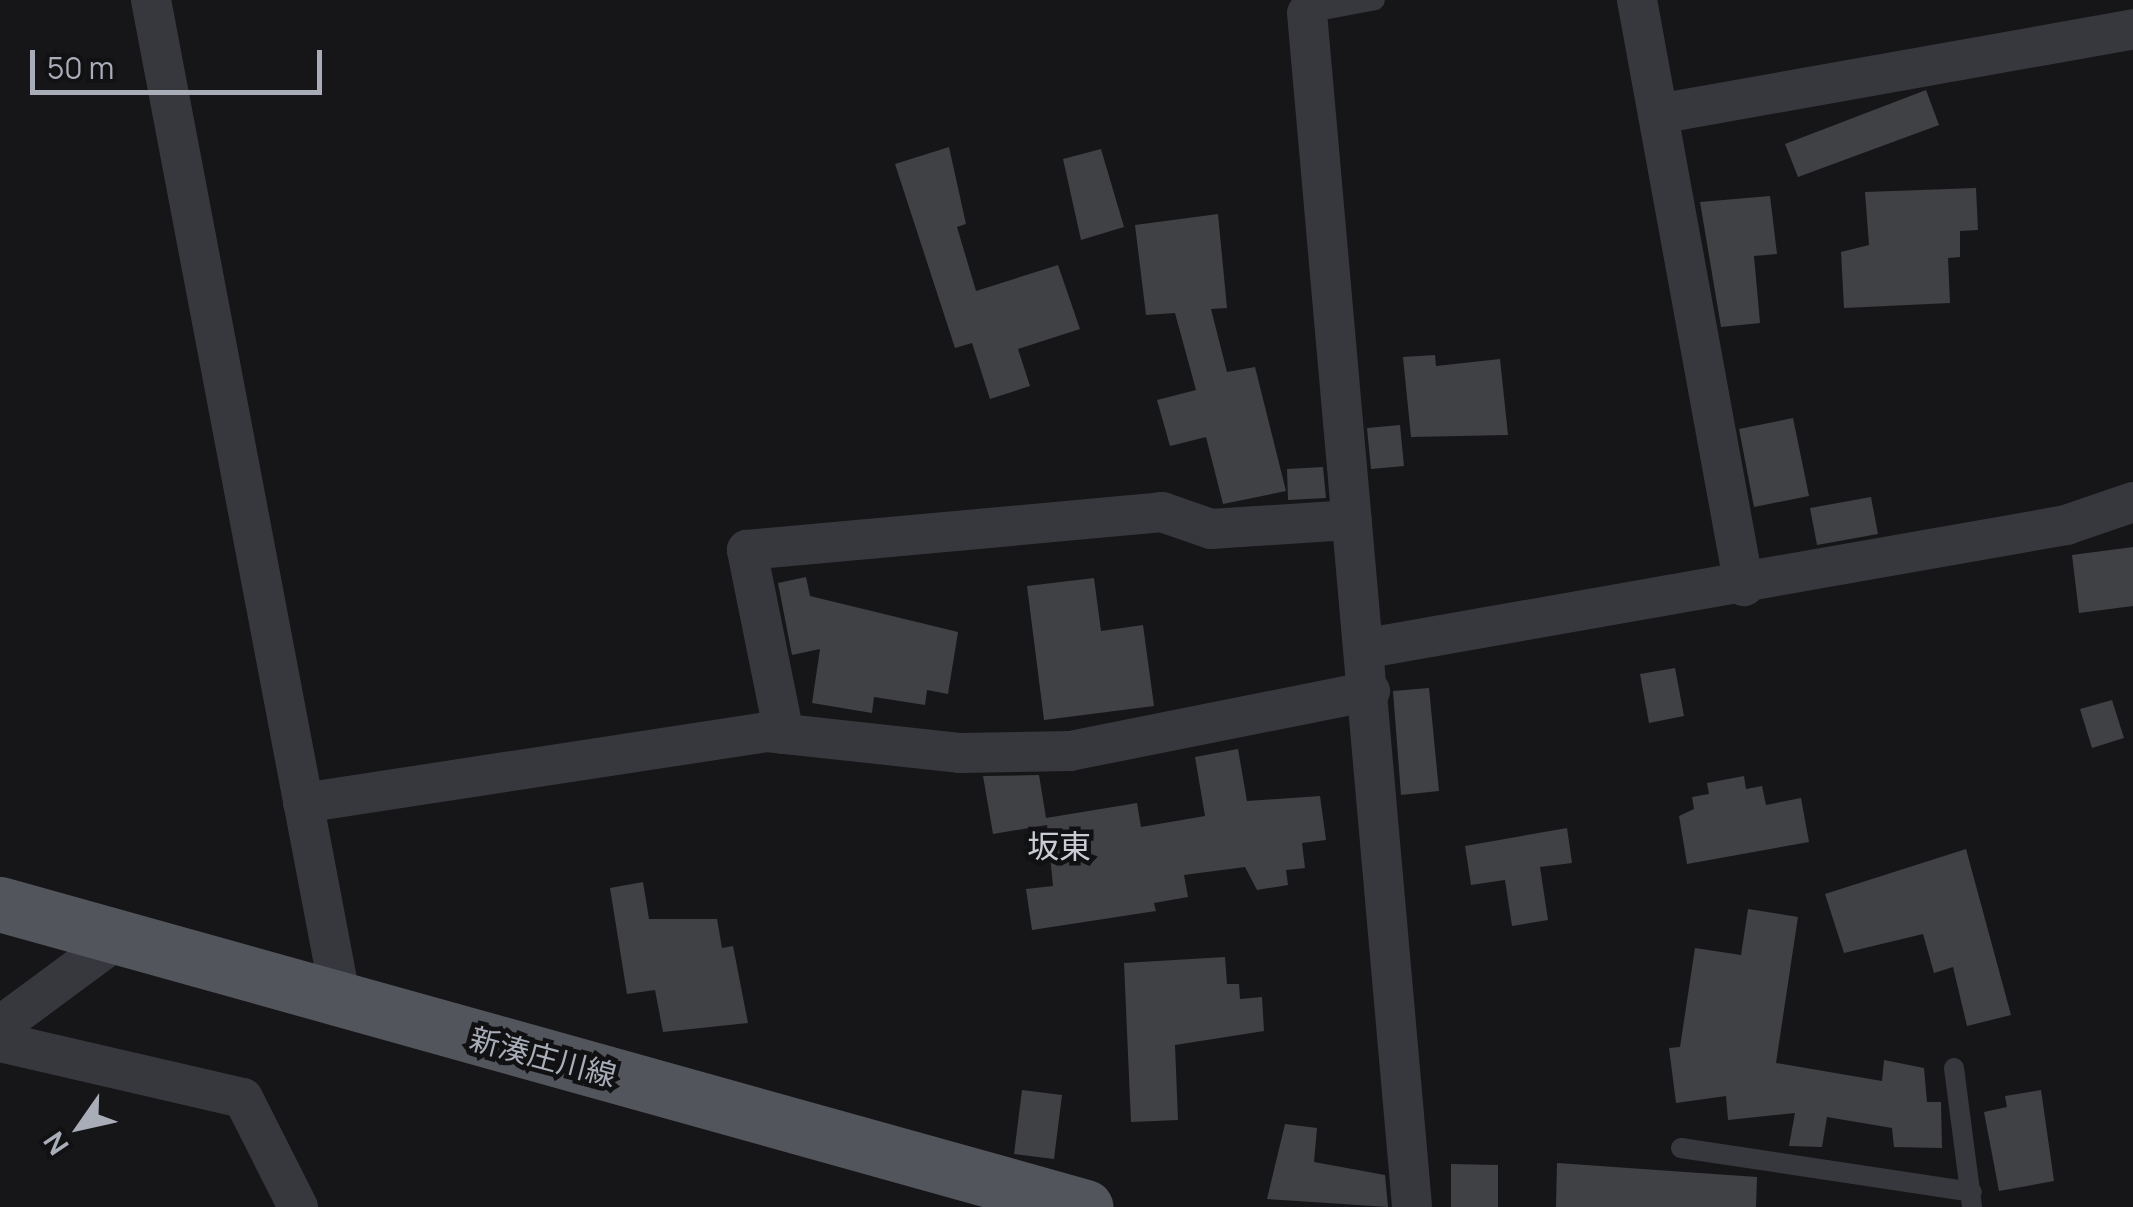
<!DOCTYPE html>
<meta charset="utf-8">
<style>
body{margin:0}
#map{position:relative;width:2133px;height:1207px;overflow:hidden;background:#161618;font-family:Manrope,"Noto Sans JP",sans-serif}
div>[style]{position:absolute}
.building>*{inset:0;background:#404145}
.lane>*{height:20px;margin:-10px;padding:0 10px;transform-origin:10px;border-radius:10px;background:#37383d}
.street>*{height:40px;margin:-20px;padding:0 20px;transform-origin:20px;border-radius:20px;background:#37383d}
.primary>*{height:55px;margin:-27.5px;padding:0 27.5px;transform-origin:27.5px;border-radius:27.5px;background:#53555c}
span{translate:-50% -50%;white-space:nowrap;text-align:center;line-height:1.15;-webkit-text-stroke:9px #111113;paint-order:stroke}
.street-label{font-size:30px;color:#a8adb8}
.neighbourhood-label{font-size:32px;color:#c9ccd4}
.north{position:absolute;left:30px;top:1077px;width:100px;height:100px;-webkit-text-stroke:8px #111113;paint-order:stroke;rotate:236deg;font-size:28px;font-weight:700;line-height:40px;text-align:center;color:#a8adb8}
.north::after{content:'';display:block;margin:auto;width:35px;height:45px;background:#a8adb8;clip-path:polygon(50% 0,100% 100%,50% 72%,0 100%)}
.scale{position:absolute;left:30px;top:50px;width:292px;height:45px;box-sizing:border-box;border:5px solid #a8adb8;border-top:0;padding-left:12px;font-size:30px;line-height:35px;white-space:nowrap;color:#a8adb8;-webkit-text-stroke:8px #111113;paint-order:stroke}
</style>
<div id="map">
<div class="building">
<i style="clip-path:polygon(1926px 90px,1939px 125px,1798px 177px,1785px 144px)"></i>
<i style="clip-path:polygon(949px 147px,966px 224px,957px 227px,976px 291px,1058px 265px,1080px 329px,1018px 349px,1030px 386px,990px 399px,972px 343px,955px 348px,895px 164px)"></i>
<i style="clip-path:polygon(1101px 149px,1124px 227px,1081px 240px,1063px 159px)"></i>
<i style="clip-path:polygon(1976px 188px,1978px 230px,1960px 231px,1960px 257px,1948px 258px,1950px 303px,1844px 308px,1841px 252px,1869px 245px,1865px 192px)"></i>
<i style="clip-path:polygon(1770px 196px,1777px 254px,1754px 256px,1760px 323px,1721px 327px,1700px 202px)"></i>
<i style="clip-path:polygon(1218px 214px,1227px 308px,1211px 309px,1227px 372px,1255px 367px,1286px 491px,1223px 504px,1206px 437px,1170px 446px,1157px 400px,1196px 390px,1175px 313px,1146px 315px,1135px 225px)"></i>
<i style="clip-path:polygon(1435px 355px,1436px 366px,1500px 359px,1508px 435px,1411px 437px,1403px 357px)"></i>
<i style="clip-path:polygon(1793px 418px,1809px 496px,1754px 507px,1739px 429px)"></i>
<i style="clip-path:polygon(1400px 425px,1404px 466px,1371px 469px,1367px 428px)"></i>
<i style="clip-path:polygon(1323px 467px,1326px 498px,1288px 500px,1287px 469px)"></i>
<i style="clip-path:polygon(1871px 497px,1878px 534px,1817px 545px,1810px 508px)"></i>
<i style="clip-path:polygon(2133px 547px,2133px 606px,2079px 613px,2072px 555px)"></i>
<i style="clip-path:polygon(806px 577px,810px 596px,958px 632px,948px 694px,927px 690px,925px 705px,874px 697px,872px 713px,812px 703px,820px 649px,792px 655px,778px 583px)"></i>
<i style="clip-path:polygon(1094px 578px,1101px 631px,1143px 625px,1154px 706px,1044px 720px,1027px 586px)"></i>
<i style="clip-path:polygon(1675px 668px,1684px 716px,1649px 723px,1640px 674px)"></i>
<i style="clip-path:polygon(1429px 688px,1439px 791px,1401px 795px,1393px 691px)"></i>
<i style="clip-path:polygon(2112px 700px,2124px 738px,2092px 748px,2080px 709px)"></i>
<i style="clip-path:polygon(1238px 749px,1247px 801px,1320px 796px,1326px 840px,1302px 843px,1305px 868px,1286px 870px,1288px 885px,1257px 890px,1245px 867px,1184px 875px,1188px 897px,1154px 903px,1156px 911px,1032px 930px,1026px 889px,1053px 886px,1047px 825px,993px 834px,983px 776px,1039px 775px,1046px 818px,1137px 803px,1141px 827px,1205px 816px,1195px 757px)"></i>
<i style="clip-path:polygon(1744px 776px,1746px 789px,1762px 786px,1766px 805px,1801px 798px,1809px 842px,1687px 864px,1679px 816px,1694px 809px,1692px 797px,1709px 794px,1707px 783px)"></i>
<i style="clip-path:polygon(1567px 828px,1572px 863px,1540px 867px,1548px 920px,1512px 926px,1505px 880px,1471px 885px,1465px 846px)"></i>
<i style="clip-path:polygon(1966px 849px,2011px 1015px,1967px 1026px,1953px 967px,1934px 973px,1923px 934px,1844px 953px,1825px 894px)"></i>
<i style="clip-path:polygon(643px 882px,649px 919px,717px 919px,722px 948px,733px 946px,748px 1023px,663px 1032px,655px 990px,627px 994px,610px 888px)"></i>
<i style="clip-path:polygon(1748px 909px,1798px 917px,1776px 1063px,1882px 1081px,1884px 1060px,1924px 1068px,1927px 1102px,1941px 1102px,1942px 1148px,1894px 1147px,1892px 1128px,1827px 1117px,1822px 1147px,1789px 1146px,1795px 1113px,1728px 1120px,1726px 1096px,1676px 1103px,1669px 1048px,1680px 1047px,1695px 948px,1741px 955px)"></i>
<i style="clip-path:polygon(1225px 957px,1227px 984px,1239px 984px,1240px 999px,1262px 997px,1264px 1031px,1175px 1045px,1178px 1120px,1131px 1122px,1124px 963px)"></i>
<i style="clip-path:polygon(1022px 1090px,1062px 1095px,1054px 1159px,1014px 1154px)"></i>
<i style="clip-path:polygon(2041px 1090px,2054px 1181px,1999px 1191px,1984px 1112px,2007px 1107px,2005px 1096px)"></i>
<i style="clip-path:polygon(1285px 1124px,1317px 1128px,1314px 1162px,1385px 1175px,1388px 1207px,1267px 1199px)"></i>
<i style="clip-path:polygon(1557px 1163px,1757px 1177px,1756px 1207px,1556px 1207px)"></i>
<i style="clip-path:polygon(1451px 1164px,1498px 1165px,1498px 1207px,1451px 1207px)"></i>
</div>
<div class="lane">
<i style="left:1307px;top:13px;width:69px;rotate:-10.8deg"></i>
<i style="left:1954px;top:1068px;width:140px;rotate:82.6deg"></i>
<i style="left:1681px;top:1148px;width:294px;rotate:8.6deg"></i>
</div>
<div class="street">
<i style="left:151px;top:0;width:1019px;rotate:79.25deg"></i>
<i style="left:1637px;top:0;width:596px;rotate:79.65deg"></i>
<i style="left:1307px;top:13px;width:1199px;rotate:84.97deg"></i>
<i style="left:1658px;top:114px;width:483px;rotate:-10.1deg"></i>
<i style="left:1368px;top:648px;width:709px;rotate:-9.99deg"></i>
<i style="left:2066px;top:525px;width:71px;rotate:-18.9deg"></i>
<i style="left:784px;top:734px;width:188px;rotate:-101.4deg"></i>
<i style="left:747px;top:550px;width:417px;rotate:-5.2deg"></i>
<i style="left:1162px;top:512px;width:52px;rotate:19.1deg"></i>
<i style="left:1211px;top:529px;width:141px;rotate:-3.7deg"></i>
<i style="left:303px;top:803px;width:469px;rotate:-8.7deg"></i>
<i style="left:767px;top:732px;width:193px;rotate:6.2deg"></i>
<i style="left:959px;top:753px;width:111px;rotate:-1deg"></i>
<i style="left:1070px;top:751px;width:306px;rotate:-11.3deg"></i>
<i style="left:0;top:1026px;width:148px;rotate:-36.5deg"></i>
<i style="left:0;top:1042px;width:249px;rotate:13deg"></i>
<i style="left:243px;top:1098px;width:122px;rotate:63.2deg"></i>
</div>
<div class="primary">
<i style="left:0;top:904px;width:1127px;rotate:15.59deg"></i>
</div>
<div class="street-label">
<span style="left:543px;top:1057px;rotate:15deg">新湊庄川線</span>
</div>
<div class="neighbourhood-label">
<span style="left:1059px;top:846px">坂東</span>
</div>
<div class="north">N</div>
<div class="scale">50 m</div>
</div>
